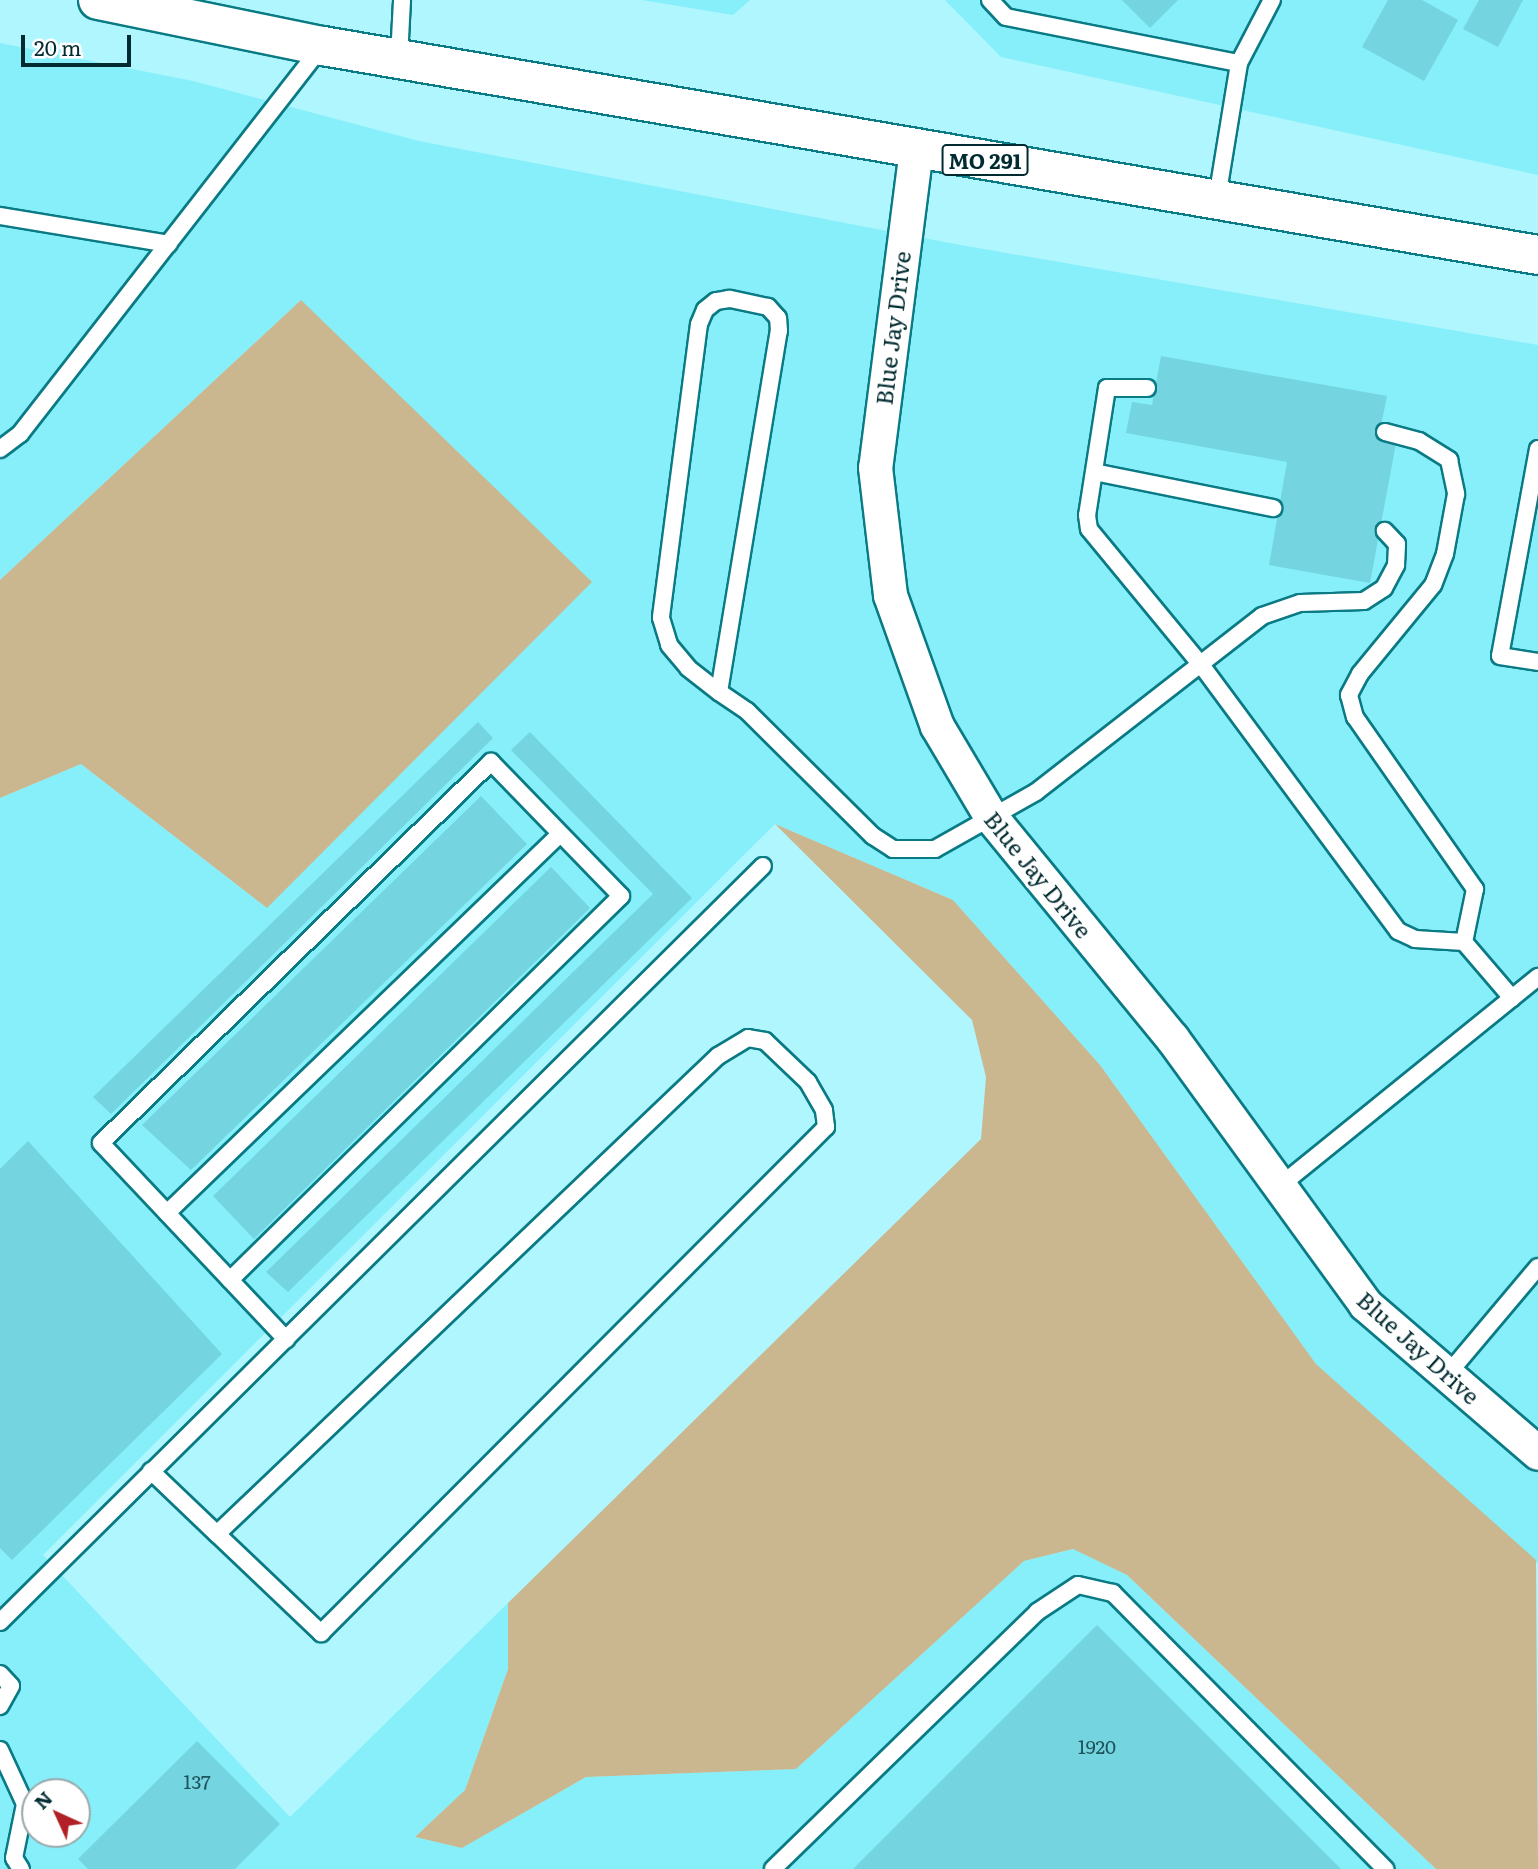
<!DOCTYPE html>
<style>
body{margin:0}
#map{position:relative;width:1538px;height:1869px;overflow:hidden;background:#aff6fe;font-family:Literata,serif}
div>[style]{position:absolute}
.built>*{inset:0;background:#86effa}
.green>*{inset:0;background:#cab78f}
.building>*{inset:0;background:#74d4df}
.roads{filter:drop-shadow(2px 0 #0a7a84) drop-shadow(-2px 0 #0a7a84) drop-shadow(0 2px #0a7a84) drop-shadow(0 -2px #0a7a84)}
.service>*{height:16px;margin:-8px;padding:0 8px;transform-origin:8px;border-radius:8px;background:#fff}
.minor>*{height:33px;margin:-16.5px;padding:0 16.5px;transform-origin:16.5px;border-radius:16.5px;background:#fff}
.primary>*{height:38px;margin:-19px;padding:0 19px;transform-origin:19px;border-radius:19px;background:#fff}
span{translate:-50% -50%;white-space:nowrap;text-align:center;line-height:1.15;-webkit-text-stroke:6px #fff;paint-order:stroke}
.number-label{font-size:19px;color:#1e555c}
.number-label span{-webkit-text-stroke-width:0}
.shield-label span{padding:2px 5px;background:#fff;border:2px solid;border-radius:5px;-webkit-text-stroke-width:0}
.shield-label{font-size:21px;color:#012b30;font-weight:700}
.street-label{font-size:23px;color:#012b30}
.north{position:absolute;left:21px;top:1778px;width:70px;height:70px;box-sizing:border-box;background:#fff;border:2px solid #99aaac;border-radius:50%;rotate:315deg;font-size:19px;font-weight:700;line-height:28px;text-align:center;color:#012b30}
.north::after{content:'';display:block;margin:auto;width:24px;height:32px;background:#b12026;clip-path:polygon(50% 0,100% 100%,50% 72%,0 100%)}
.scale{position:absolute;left:21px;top:35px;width:110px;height:32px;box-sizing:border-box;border:4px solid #012b30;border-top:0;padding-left:9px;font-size:21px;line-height:24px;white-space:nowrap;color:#012b30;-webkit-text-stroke:5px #fff;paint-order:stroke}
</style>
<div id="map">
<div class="built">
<i style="clip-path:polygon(642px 0,750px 0,733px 15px)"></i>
<i style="clip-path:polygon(945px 0,1538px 0,1538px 175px,1001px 57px)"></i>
<i style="clip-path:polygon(evenodd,0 43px,193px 81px,419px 141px,955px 244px,1538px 345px,1538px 1564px,1316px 1364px,1100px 1065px,953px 900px,775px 824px,43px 1555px,290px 1817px,508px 1603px,508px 1669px,465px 1790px,415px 1837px,462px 1848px,586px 1777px,796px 1769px,1024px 1561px,1074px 1549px,1127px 1575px,1436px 1869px,0 1869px,0 798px,81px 764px,267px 908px,301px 300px,0 580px,0 43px,35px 1792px,77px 1792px,77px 1834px,35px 1834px,35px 1792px)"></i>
</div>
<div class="green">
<i style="clip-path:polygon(301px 300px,592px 582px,267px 908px,81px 764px,0 798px,0 580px)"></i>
<i style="clip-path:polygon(775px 824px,953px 900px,1100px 1065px,1316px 1364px,1536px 1560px,1538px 1869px,1436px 1869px,1127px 1575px,1073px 1549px,1024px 1561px,796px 1769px,586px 1777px,462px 1848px,415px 1837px,465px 1790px,508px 1669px,508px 1603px,981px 1139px,986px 1077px,972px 1020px)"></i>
</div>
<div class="building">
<i style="clip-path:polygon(1122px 0,1178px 0,1150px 28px)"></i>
<i style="clip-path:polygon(1388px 0,1422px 0,1458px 20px,1424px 81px,1362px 47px)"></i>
<i style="clip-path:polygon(1479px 0,1523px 0,1498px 47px,1463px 29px)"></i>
<i style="clip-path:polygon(1161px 356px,1387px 396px,1378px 440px,1396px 443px,1370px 583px,1269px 565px,1287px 462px,1126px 433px,1132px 402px,1152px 405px)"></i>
<i style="clip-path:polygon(478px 722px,493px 738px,111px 1114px,93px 1097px)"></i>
<i style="clip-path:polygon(530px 732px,692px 898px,288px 1292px,266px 1272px,653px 894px,511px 750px)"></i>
<i style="clip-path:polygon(481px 796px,527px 844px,191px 1170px,142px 1125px)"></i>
<i style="clip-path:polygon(551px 867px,590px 908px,254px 1239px,213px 1196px)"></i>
<i style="clip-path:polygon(28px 1141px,222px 1354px,12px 1560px,0 1548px,0 1169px)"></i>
<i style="clip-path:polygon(1097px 1625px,1341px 1869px,853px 1869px)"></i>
<i style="clip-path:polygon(197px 1741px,280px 1824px,235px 1869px,88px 1869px,78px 1859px)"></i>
</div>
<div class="roads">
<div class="service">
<i style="left:990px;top:0;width:23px;rotate:47deg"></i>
<i style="left:1006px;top:17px;width:237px;rotate:11.2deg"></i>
<i style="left:399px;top:58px;width:58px;rotate:-87deg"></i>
<i style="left:1217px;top:198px;width:137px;rotate:-80.7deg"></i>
<i style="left:1239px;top:63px;width:71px;rotate:-62.4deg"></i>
<i style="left:0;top:216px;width:171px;rotate:9.4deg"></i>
<i style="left:1147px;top:388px;width:40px;rotate:180deg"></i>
<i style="left:1107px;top:388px;width:129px;rotate:98.9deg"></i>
<i style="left:1087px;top:515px;width:14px;rotate:82deg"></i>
<i style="left:1089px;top:529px;width:178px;rotate:50.5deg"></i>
<i style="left:1202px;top:666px;width:330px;rotate:53.5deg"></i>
<i style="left:1398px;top:931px;width:19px;rotate:25deg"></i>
<i style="left:1415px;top:939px;width:49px;rotate:3.5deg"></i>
<i style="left:1464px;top:942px;width:74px;rotate:49.4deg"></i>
<i style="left:1385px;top:432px;width:35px;rotate:15deg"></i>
<i style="left:1419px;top:441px;width:36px;rotate:32deg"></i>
<i style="left:1449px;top:460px;width:35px;rotate:78deg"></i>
<i style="left:1456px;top:494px;width:61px;rotate:100.4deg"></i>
<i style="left:1445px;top:554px;width:33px;rotate:111deg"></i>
<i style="left:1433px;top:585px;width:115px;rotate:129.4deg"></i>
<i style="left:1360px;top:674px;width:24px;rotate:118deg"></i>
<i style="left:1349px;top:695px;width:23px;rotate:75deg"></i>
<i style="left:1355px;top:717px;width:210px;rotate:55.1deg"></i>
<i style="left:1475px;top:889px;width:54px;rotate:101.7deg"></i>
<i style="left:0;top:449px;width:25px;rotate:-37deg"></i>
<i style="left:20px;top:434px;width:489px;rotate:-52.1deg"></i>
<i style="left:1538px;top:449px;width:210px;rotate:100.4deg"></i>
<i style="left:1500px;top:656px;width:38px;rotate:9deg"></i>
<i style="left:1094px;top:472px;width:183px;rotate:11.4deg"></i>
<i style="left:719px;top:692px;width:366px;rotate:-80.6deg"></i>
<i style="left:779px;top:331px;width:13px;rotate:-94deg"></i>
<i style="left:778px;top:318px;width:15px;rotate:-132deg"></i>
<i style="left:768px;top:307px;width:40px;rotate:-168deg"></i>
<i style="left:729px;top:299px;width:13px;rotate:171deg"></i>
<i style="left:716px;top:301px;width:14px;rotate:141deg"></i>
<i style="left:705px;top:310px;width:15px;rotate:113deg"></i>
<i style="left:699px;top:324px;width:296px;rotate:97.4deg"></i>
<i style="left:661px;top:618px;width:28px;rotate:73deg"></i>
<i style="left:669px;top:645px;width:30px;rotate:50deg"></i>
<i style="left:688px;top:668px;width:39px;rotate:38deg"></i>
<i style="left:719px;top:692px;width:34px;rotate:34deg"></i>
<i style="left:747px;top:711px;width:177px;rotate:44.8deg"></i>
<i style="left:873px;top:836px;width:24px;rotate:33deg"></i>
<i style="left:893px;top:849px;width:42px"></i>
<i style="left:935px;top:849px;width:116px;rotate:-29.4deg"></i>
<i style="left:1036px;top:792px;width:286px;rotate:-37.9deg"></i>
<i style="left:1262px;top:616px;width:40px;rotate:-18.9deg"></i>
<i style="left:1300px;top:603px;width:64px;rotate:-1.8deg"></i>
<i style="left:1364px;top:601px;width:24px;rotate:-33deg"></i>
<i style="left:1384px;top:588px;width:26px;rotate:-62deg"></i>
<i style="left:1396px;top:565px;width:21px;rotate:-87deg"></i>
<i style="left:1397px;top:544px;width:18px;rotate:-133deg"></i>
<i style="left:1281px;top:1185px;width:331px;rotate:-39deg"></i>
<i style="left:167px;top:1213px;width:546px;rotate:-43.96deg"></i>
<i style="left:230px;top:1280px;width:548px;rotate:-44.48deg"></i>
<i style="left:621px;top:896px;width:187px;rotate:-134.1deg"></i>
<i style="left:491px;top:762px;width:545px;rotate:135.67deg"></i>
<i style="left:101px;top:1143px;width:270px;rotate:46.7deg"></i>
<i style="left:1447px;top:1375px;width:141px;rotate:-49.9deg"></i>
<i style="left:151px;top:1471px;width:91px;rotate:43.7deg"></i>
<i style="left:217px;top:1534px;width:144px;rotate:43.6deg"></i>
<i style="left:321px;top:1633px;width:715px;rotate:-45.06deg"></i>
<i style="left:826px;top:1127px;width:17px;rotate:-97deg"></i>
<i style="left:824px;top:1110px;width:32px;rotate:-120deg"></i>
<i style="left:808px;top:1082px;width:59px;rotate:-136.4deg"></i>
<i style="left:765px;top:1041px;width:17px;rotate:-170deg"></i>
<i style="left:748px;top:1038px;width:35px;rotate:149deg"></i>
<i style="left:718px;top:1056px;width:692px;rotate:136.35deg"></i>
<i style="left:0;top:1622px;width:1074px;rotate:-44.74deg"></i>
<i style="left:0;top:1674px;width:16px;rotate:47deg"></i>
<i style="left:11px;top:1686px;width:23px;rotate:119deg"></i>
<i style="left:0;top:1750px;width:60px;rotate:65.2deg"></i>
<i style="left:25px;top:1804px;width:55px;rotate:101.5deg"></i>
<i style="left:14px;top:1858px;width:13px;rotate:58deg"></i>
<i style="left:773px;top:1869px;width:368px;rotate:-44.2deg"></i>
<i style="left:1037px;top:1612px;width:49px;rotate:-33.4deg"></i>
<i style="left:1078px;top:1585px;width:36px;rotate:13deg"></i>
<i style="left:1113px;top:1593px;width:388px;rotate:45.4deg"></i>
</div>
<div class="minor">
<i style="left:916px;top:149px;width:321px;rotate:97.3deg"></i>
<i style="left:875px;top:467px;width:129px;rotate:83.3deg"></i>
<i style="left:890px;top:595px;width:139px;rotate:70.3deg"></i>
<i style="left:937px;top:726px;width:106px;rotate:59.3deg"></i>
<i style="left:991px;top:817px;width:286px;rotate:50.7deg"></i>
<i style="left:1172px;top:1038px;width:329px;rotate:54deg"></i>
<i style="left:1365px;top:1304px;width:228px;rotate:40.7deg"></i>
</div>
<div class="primary">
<i style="left:98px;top:0;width:230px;rotate:11.6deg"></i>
<i style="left:323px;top:46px;width:1233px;rotate:9.76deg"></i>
</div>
</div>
<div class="number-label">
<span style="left:1097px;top:1747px">1920</span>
<span style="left:197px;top:1782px">137</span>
</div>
<div class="shield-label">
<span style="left:985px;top:160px">MO 291</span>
</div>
<div class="street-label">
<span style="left:892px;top:328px;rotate:-83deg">Blue Jay Drive</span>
<span style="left:1039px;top:874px;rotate:51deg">Blue Jay Drive</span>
<span style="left:1419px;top:1347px;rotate:42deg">Blue Jay Drive</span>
</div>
<div class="north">N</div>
<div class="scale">20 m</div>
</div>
